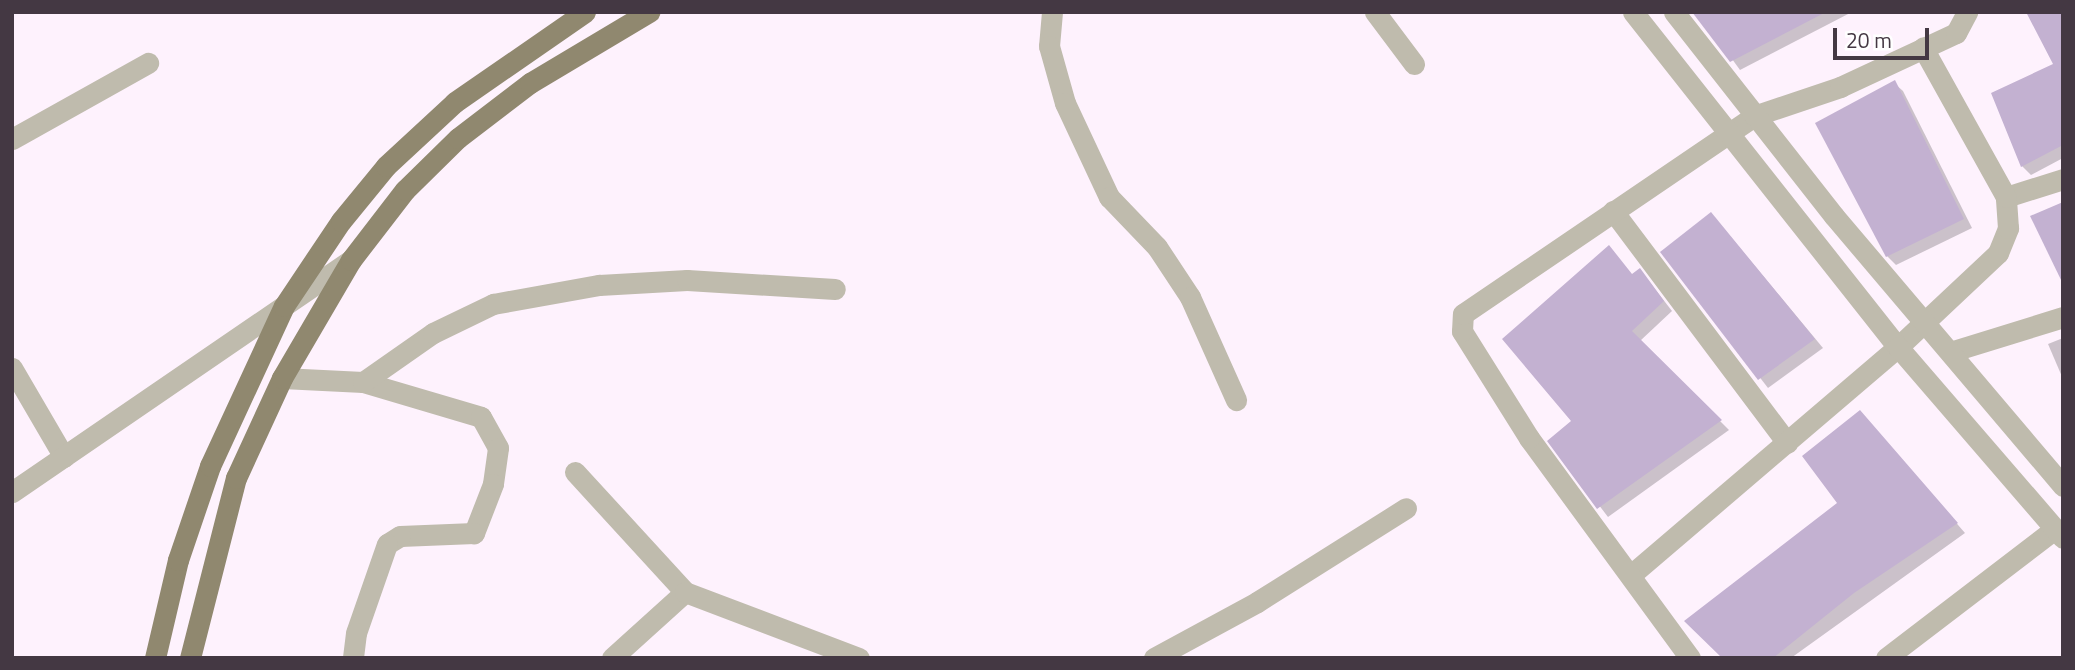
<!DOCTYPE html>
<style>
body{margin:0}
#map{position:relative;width:2075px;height:670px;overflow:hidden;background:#fef2fd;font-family:"Titillium Web",sans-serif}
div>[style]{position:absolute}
.shadow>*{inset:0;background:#0003}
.building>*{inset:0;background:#c3b1d1}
.minor>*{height:21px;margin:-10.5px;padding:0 10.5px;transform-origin:10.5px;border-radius:10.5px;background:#bfbbad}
.tertiary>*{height:21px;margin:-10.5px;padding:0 10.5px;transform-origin:10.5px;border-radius:10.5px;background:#bfbbad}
.primary>*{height:21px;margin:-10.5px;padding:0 10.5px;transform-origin:10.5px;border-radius:10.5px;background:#90886f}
span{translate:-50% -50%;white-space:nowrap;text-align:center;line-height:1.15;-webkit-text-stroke:5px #fff;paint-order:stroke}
.frame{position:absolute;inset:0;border:14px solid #443843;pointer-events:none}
.scale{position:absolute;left:1833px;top:28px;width:96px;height:32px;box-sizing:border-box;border:4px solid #443843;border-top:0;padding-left:9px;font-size:21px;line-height:24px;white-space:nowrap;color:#443843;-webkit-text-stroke:5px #fff;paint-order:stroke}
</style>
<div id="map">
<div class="shadow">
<i style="clip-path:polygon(1698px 12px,1852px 12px,1740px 70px)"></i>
<i style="clip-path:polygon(2063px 12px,2063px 158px,2031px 175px,2022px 166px,2056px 65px)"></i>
<i style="clip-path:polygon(1894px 83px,1903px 91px,1972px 228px,1896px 265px,1887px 256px)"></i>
<i style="clip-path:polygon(1720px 224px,1823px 348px,1768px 388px,1663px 252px)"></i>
<i style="clip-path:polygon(1633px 276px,1648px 280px,1672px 311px,1640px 341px,1729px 430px,1608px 517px,1550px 441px,1573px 421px)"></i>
<i style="clip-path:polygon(2063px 338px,2063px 379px,2048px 344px)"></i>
<i style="clip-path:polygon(1868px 421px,1965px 533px,1791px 658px,1724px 658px,1839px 503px)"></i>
</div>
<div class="building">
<i style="clip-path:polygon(1692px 12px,1826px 12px,1730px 62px)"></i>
<i style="clip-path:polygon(2026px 12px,2063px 12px,2063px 145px,2021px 167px,1991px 93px,2053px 64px)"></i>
<i style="clip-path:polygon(1895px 80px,1964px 219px,1886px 257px,1815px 123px)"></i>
<i style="clip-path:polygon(2063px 202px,2063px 284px,2030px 216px)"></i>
<i style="clip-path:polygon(1711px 212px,1815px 339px,1758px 380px,1660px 252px)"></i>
<i style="clip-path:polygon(1609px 245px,1632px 274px,1640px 268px,1664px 301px,1632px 331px,1722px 420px,1597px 509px,1547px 441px,1571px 421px,1502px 339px)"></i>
<i style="clip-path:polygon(1860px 410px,1958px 523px,1854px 593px,1773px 658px,1722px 658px,1684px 621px,1837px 503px,1802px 456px)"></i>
</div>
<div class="minor">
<i style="left:1052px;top:12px;width:34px;rotate:95deg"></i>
<i style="left:1049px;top:46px;width:59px;rotate:74.3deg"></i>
<i style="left:1065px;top:103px;width:104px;rotate:64.9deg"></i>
<i style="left:1109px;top:197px;width:69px;rotate:46.2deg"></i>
<i style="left:1157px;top:247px;width:60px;rotate:56.6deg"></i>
<i style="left:1190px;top:297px;width:113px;rotate:65.9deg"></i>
<i style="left:1375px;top:12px;width:65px;rotate:53.1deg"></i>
<i style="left:12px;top:139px;width:156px;rotate:-29.2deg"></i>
<i style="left:2006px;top:197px;width:60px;rotate:-17.5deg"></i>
<i style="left:1613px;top:211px;width:290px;rotate:53.1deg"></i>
<i style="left:1950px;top:352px;width:118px;rotate:-17.2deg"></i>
<i style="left:12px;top:368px;width:103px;rotate:59.7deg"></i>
<i style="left:282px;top:378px;width:81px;rotate:2.8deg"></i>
<i style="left:363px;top:382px;width:123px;rotate:16.5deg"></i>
<i style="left:481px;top:417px;width:35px;rotate:61deg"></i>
<i style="left:498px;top:448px;width:36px;rotate:98deg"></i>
<i style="left:493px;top:484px;width:53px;rotate:111.2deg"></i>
<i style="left:474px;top:533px;width:74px;rotate:177.7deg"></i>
<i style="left:400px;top:536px;width:15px;rotate:148deg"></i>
<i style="left:387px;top:544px;width:94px;rotate:109.2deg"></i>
<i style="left:356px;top:633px;width:25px;rotate:97deg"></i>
<i style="left:363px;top:382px;width:85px;rotate:-35deg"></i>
<i style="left:433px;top:333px;width:67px;rotate:-25.8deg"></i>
<i style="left:493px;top:304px;width:108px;rotate:-10.2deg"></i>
<i style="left:599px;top:285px;width:88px;rotate:-3.3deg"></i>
<i style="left:687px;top:280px;width:148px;rotate:3.5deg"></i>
<i style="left:575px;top:472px;width:163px;rotate:47.5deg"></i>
<i style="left:1632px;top:574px;width:350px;rotate:-40.5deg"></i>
<i style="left:1898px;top:347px;width:137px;rotate:-43.2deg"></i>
<i style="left:1998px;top:253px;width:27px;rotate:-68deg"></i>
<i style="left:2008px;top:228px;width:31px;rotate:-94deg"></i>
<i style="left:2006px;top:197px;width:171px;rotate:-119.1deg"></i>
<i style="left:612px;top:658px;width:98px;rotate:-42.1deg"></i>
<i style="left:685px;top:592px;width:186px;rotate:20.8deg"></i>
<i style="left:1154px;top:658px;width:117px;rotate:-28.5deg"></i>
<i style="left:1257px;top:602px;width:176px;rotate:-32.2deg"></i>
<i style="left:1690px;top:658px;width:273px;rotate:-126.2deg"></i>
<i style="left:1529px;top:438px;width:126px;rotate:-122.1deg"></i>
<i style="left:1462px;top:331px;width:17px;rotate:-87deg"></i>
<i style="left:1463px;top:314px;width:352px;rotate:-34.2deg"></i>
<i style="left:1754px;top:116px;width:91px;rotate:-18.6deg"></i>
<i style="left:1840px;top:87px;width:128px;rotate:-25deg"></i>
<i style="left:1956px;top:33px;width:24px;rotate:-62deg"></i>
<i style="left:1886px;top:658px;width:213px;rotate:-37.4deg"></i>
</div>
<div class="tertiary">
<i style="left:1633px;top:12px;width:427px;rotate:51.7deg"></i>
<i style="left:1898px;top:347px;width:252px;rotate:49.2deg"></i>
<i style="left:1674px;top:12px;width:259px;rotate:51.9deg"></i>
<i style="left:1834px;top:216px;width:354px;rotate:49.7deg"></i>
<i style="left:12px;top:492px;width:411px;rotate:-34.4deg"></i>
</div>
<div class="primary">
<i style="left:155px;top:658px;width:101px;rotate:-76.8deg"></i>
<i style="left:178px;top:560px;width:99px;rotate:-71.2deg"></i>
<i style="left:210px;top:466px;width:176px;rotate:-65.2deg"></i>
<i style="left:284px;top:306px;width:102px;rotate:-56.2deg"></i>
<i style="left:341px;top:221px;width:71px;rotate:-50.7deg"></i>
<i style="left:386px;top:166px;width:94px;rotate:-42.8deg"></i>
<i style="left:455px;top:102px;width:158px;rotate:-34.7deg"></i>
<i style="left:190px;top:658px;width:186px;rotate:-75.7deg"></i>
<i style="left:236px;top:478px;width:110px;rotate:-65.3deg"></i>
<i style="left:282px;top:378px;width:137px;rotate:-59.7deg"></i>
<i style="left:351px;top:260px;width:88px;rotate:-52.4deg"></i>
<i style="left:405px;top:190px;width:74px;rotate:-44.5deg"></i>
<i style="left:458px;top:138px;width:91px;rotate:-37.4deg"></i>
<i style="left:530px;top:83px;width:139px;rotate:-30.8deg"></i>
</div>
<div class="frame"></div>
<div class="scale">20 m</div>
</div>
